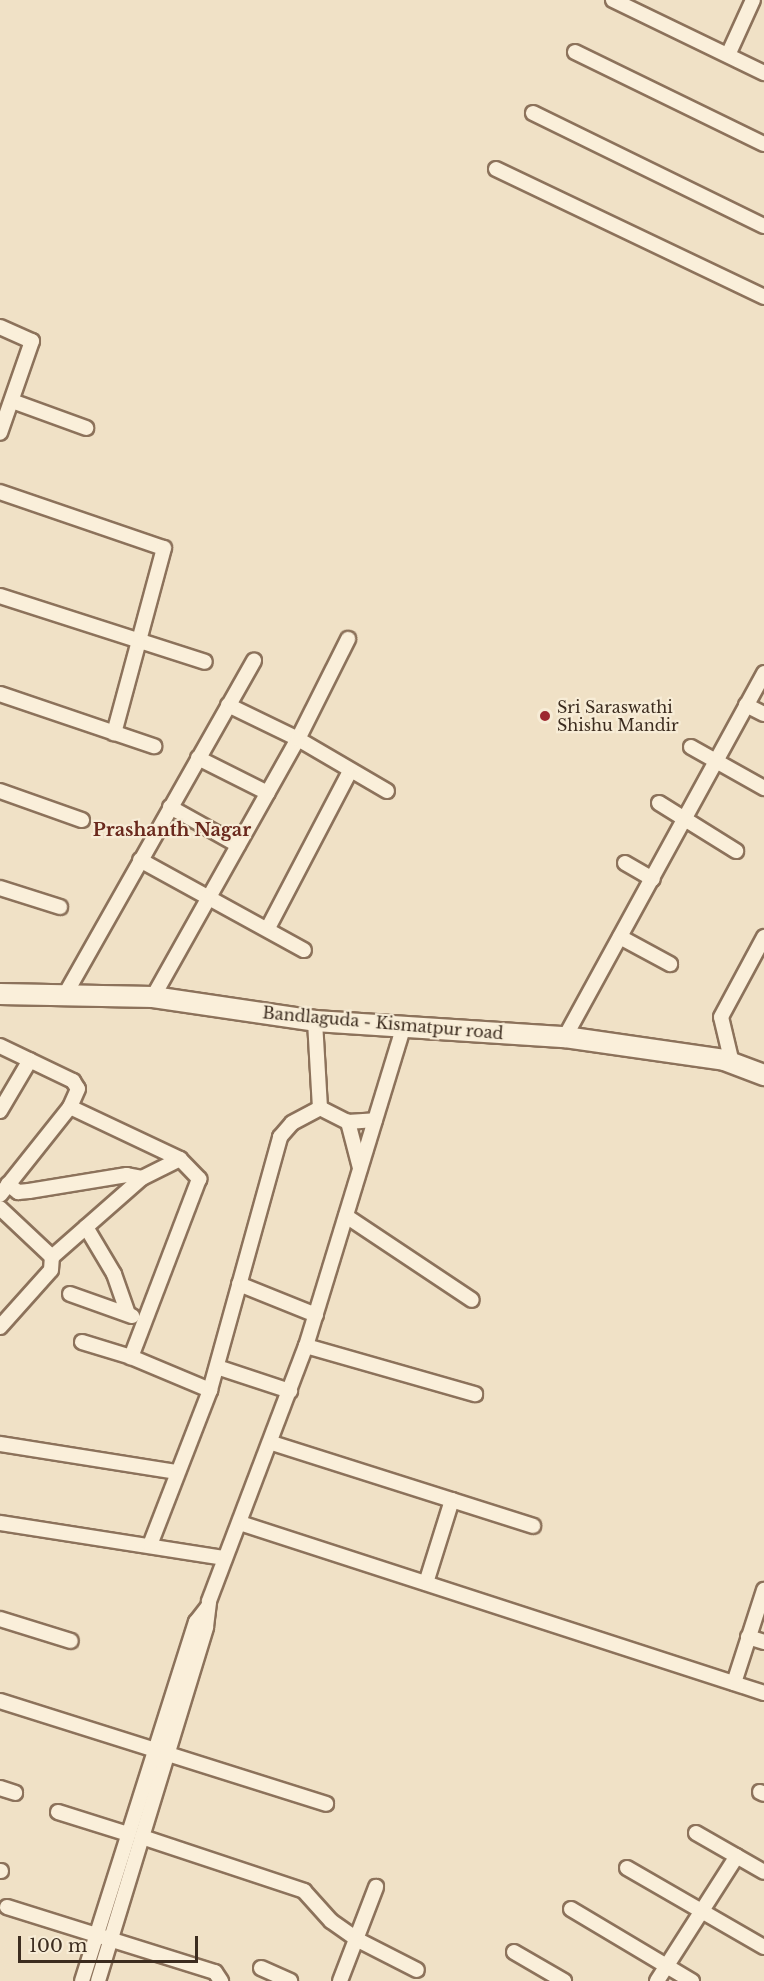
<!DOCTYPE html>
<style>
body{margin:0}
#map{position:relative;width:764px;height:1981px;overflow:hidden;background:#f0e1c6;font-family:"Libre Baskerville",serif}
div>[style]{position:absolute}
.roads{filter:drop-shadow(2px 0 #8c725b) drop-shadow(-2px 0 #8c725b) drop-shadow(0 2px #8c725b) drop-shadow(0 -2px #8c725b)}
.street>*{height:14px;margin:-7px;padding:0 7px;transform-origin:7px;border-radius:7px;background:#faefda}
.secondary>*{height:20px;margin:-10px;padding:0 10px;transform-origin:10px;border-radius:10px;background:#faefda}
.dots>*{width:16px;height:16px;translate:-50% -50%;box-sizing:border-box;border:3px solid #f7ecd6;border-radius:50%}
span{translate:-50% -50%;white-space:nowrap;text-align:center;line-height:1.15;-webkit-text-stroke:4.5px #f7ecd6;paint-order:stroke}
.poi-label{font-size:16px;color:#3c2c1f}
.left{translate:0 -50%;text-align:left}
.street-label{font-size:16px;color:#3c2c1f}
.neighbourhood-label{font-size:18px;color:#6a291d;font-weight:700}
.scale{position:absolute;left:18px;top:1936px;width:180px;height:27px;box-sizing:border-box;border:3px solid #3c2c1f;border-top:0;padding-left:8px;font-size:18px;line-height:21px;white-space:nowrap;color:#3c2c1f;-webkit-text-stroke:4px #f7ecd6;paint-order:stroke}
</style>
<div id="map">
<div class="roads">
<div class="street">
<i style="left:613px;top:0;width:168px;rotate:25.8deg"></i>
<i style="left:575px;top:52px;width:210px;rotate:26deg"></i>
<i style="left:728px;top:55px;width:60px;rotate:-65.6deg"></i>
<i style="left:533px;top:113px;width:257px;rotate:26.1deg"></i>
<i style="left:496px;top:169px;width:297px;rotate:25.5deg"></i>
<i style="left:0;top:327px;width:35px;rotate:24deg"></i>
<i style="left:32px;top:341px;width:97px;rotate:109.2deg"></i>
<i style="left:12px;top:401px;width:79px;rotate:20deg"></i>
<i style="left:0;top:492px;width:173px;rotate:18.9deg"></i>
<i style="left:164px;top:548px;width:192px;rotate:105.1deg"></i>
<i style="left:0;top:596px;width:215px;rotate:17.8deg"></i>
<i style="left:0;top:694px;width:163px;rotate:18.7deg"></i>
<i style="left:228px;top:705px;width:78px;rotate:25.9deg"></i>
<i style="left:298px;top:739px;width:103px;rotate:30.3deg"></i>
<i style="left:746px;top:705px;width:20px;rotate:27deg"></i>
<i style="left:691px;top:747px;width:84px;rotate:29.3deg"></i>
<i style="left:198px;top:758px;width:78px;rotate:26.6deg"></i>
<i style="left:0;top:791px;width:87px;rotate:19.5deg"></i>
<i style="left:659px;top:803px;width:91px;rotate:31.9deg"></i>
<i style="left:170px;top:807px;width:78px;rotate:29.2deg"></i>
<i style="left:140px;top:860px;width:187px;rotate:28.8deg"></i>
<i style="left:625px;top:863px;width:32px;rotate:30deg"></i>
<i style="left:0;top:888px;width:63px;rotate:17.6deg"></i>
<i style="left:268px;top:928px;width:177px;rotate:-62.4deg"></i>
<i style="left:620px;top:937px;width:57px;rotate:28.4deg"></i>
<i style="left:66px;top:993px;width:382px;rotate:-60.5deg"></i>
<i style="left:153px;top:997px;width:296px;rotate:-60.7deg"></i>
<i style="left:298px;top:739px;width:112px;rotate:-63.4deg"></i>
<i style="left:565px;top:1037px;width:415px;rotate:-61.3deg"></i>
<i style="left:0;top:1046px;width:81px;rotate:25.6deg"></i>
<i style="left:73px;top:1081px;width:9px;rotate:58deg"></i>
<i style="left:78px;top:1089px;width:20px;rotate:114deg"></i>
<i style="left:70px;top:1107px;width:112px;rotate:128.5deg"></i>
<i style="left:732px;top:1063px;width:47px;rotate:-103.4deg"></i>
<i style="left:721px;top:1017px;width:91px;rotate:-61.7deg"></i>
<i style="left:70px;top:1107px;width:122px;rotate:25.3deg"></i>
<i style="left:180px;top:1159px;width:28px;rotate:46deg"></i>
<i style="left:199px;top:1179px;width:191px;rotate:110.9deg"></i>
<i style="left:320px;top:1108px;width:31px;rotate:27deg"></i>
<i style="left:0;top:1111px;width:59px;rotate:-59.5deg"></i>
<i style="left:360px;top:1168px;width:48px;rotate:-104.6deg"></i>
<i style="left:348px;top:1122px;width:27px;rotate:-4deg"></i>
<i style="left:8px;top:1184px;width:13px;rotate:39deg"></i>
<i style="left:18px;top:1192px;width:11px;rotate:-5deg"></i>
<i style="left:29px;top:1191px;width:99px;rotate:-9.3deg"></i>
<i style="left:127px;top:1175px;width:15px;rotate:11deg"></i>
<i style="left:0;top:1208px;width:71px;rotate:43.3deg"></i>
<i style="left:346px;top:1216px;width:151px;rotate:33.7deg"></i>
<i style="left:86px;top:1227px;width:55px;rotate:59.2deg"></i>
<i style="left:114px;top:1274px;width:42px;rotate:70.7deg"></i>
<i style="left:239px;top:1284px;width:83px;rotate:21.9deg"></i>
<i style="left:70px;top:1294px;width:66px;rotate:19.5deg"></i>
<i style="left:0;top:1327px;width:76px;rotate:-48.2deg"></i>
<i style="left:51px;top:1270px;width:13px;rotate:-86deg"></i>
<i style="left:52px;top:1257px;width:120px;rotate:-41.3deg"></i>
<i style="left:142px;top:1178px;width:42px;rotate:-26.6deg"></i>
<i style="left:82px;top:1342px;width:51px;rotate:17deg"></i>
<i style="left:131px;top:1357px;width:86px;rotate:22.7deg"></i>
<i style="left:306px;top:1346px;width:176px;rotate:15.9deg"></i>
<i style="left:217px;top:1367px;width:77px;rotate:18.2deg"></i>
<i style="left:272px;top:1443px;width:274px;rotate:17.6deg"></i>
<i style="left:0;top:1444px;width:179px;rotate:9deg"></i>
<i style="left:0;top:1523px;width:227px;rotate:8.9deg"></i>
<i style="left:240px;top:1523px;width:551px;rotate:17.97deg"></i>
<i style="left:150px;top:1545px;width:166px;rotate:-68.8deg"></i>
<i style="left:210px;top:1390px;width:263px;rotate:-74.5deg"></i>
<i style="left:280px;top:1137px;width:18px;rotate:-49deg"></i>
<i style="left:292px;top:1123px;width:32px;rotate:-28deg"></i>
<i style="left:320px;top:1108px;width:87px;rotate:-93.3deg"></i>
<i style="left:426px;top:1583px;width:87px;rotate:-72.6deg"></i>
<i style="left:0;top:1619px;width:74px;rotate:17.2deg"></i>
<i style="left:748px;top:1637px;width:17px;rotate:17deg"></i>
<i style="left:734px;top:1683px;width:98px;rotate:-72.1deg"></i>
<i style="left:0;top:1701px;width:342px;rotate:17.5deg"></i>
<i style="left:0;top:1788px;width:16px;rotate:18deg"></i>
<i style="left:760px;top:1792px;width:4px;rotate:27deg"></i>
<i style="left:58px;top:1812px;width:73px;rotate:17.4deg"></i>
<i style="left:696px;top:1833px;width:78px;rotate:29.8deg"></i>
<i style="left:142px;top:1837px;width:171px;rotate:18.4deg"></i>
<i style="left:304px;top:1891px;width:40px;rotate:48deg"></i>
<i style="left:331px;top:1921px;width:33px;rotate:35deg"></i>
<i style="left:358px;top:1940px;width:66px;rotate:27deg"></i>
<i style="left:627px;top:1868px;width:158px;rotate:30deg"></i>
<i style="left:0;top:1871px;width:1px"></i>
<i style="left:7px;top:1907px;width:218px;rotate:17.4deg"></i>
<i style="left:215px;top:1972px;width:11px;rotate:56deg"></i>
<i style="left:571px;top:1909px;width:141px;rotate:30.8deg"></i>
<i style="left:514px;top:1952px;width:58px;rotate:30.1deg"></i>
<i style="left:261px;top:1968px;width:32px;rotate:24deg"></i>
<i style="left:82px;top:1981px;width:377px;rotate:-72.4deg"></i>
<i style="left:196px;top:1622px;width:18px;rotate:-52deg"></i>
<i style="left:98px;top:1981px;width:370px;rotate:-73deg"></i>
<i style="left:206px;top:1627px;width:26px;rotate:-83deg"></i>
<i style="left:209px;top:1601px;width:273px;rotate:-69.2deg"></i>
<i style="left:306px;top:1346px;width:332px;rotate:-73deg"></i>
<i style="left:340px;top:1981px;width:101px;rotate:-69deg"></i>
<i style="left:657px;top:1981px;width:148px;rotate:-57.4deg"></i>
</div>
<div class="secondary">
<i style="left:0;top:994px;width:153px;rotate:1.1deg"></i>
<i style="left:153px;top:997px;width:164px;rotate:8.4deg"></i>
<i style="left:315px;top:1021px;width:251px;rotate:3.7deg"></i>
<i style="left:565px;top:1037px;width:161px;rotate:8.2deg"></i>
<i style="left:724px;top:1060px;width:43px;rotate:20.6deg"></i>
</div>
</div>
<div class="dots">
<i style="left:545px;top:716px;background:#9d2930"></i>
</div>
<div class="poi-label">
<span class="left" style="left:557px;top:716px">Sri Saraswathi<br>Shishu Mandir</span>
</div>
<div class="street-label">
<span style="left:383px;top:1023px;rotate:5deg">Bandlaguda - Kismatpur road</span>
</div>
<div class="neighbourhood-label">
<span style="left:172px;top:830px">Prashanth Nagar</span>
</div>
<div class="scale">100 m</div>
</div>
